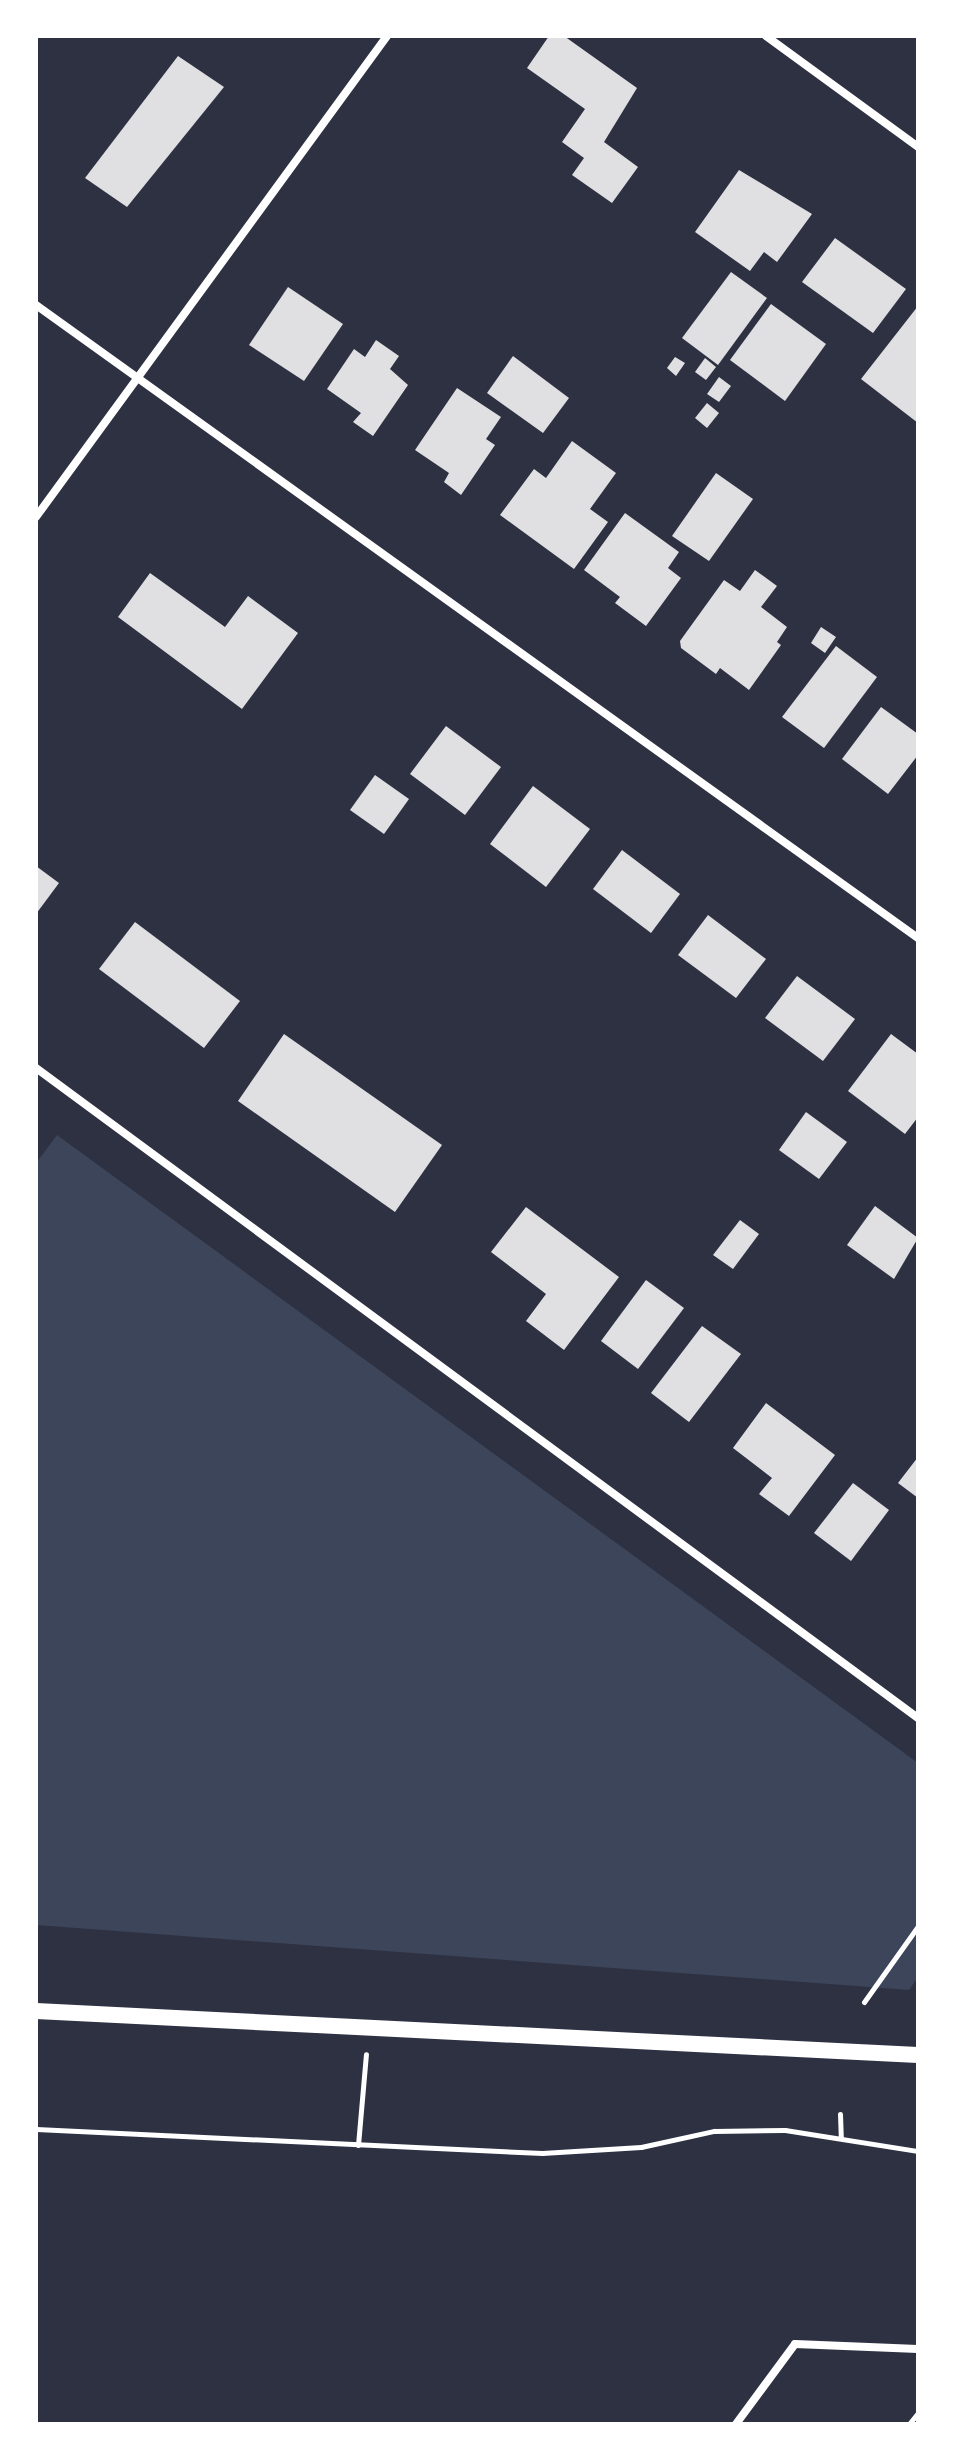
<!DOCTYPE html>
<style>
body{margin:0}
#map{position:relative;width:954px;height:2460px;overflow:hidden;background:#2d3142;font-family:Signika,sans-serif}
div>[style]{position:absolute}
.green>*{inset:0;background:#3c4559}
.building>*{inset:0;background:#e0e0e3}
.path>*{height:5px;margin:-2.5px;padding:0 2.5px;transform-origin:2.5px;border-radius:2.5px;background:#fff}
.minor>*{height:8px;margin:-4px;padding:0 4px;transform-origin:4px;border-radius:4px;background:#fff}
.secondary>*{height:16px;margin:-8px;padding:0 8px;transform-origin:8px;border-radius:8px;background:#fff}
span{translate:-50% -50%;white-space:nowrap;text-align:center;line-height:1.15;-webkit-text-stroke:8px #fff;paint-order:stroke}
.frame{position:absolute;inset:0;border:38px solid #fff;pointer-events:none}
</style>
<div id="map">
<div class="green">
<i style="clip-path:polygon(57px 1135px,918px 1763px,918px 1977px,909px 1990px,36px 1925px,36px 1163px)"></i>
</div>
<div class="building">
<i style="clip-path:polygon(549px 36px,564px 36px,637px 88px,604px 142px,638px 167px,612px 203px,572px 175px,584px 158px,562px 142px,585px 109px,527px 68px)"></i>
<i style="clip-path:polygon(178px 56px,224px 87px,127px 207px,85px 178px)"></i>
<i style="clip-path:polygon(739px 170px,812px 214px,777px 262px,764px 252px,750px 271px,695px 232px)"></i>
<i style="clip-path:polygon(835px 238px,906px 289px,873px 333px,802px 282px)"></i>
<i style="clip-path:polygon(731px 272px,767px 298px,718px 365px,682px 338px)"></i>
<i style="clip-path:polygon(288px 287px,343px 324px,304px 381px,249px 345px)"></i>
<i style="clip-path:polygon(771px 304px,826px 344px,785px 401px,730px 360px)"></i>
<i style="clip-path:polygon(918px 306px,918px 423px,861px 379px)"></i>
<i style="clip-path:polygon(376px 340px,399px 356px,390px 369px,408px 385px,373px 436px,353px 422px,361px 413px,327px 389px,354px 349px,365px 357px)"></i>
<i style="clip-path:polygon(513px 356px,569px 398px,543px 433px,487px 393px)"></i>
<i style="clip-path:polygon(675px 357px,685px 363px,676px 376px,667px 368px)"></i>
<i style="clip-path:polygon(705px 358px,716px 367px,706px 380px,695px 372px)"></i>
<i style="clip-path:polygon(719px 377px,731px 386px,719px 402px,707px 394px)"></i>
<i style="clip-path:polygon(457px 388px,501px 417px,486px 439px,495px 445px,461px 495px,444px 482px,449px 473px,415px 450px)"></i>
<i style="clip-path:polygon(707px 403px,719px 413px,707px 428px,695px 418px)"></i>
<i style="clip-path:polygon(572px 441px,616px 473px,590px 509px,608px 522px,574px 569px,500px 515px,534px 469px,546px 478px)"></i>
<i style="clip-path:polygon(716px 473px,753px 499px,709px 561px,672px 536px)"></i>
<i style="clip-path:polygon(625px 513px,679px 552px,668px 568px,681px 578px,646px 626px,615px 603px,620px 597px,584px 570px)"></i>
<i style="clip-path:polygon(755px 570px,777px 586px,761px 607px,787px 627px,777px 642px,781px 645px,749px 690px,720px 668px,716px 674px,681px 648px,680px 641px,724px 580px,740px 591px)"></i>
<i style="clip-path:polygon(150px 573px,225px 627px,248px 596px,298px 633px,242px 709px,118px 617px)"></i>
<i style="clip-path:polygon(821px 627px,836px 637px,825px 653px,811px 643px)"></i>
<i style="clip-path:polygon(836px 646px,877px 677px,824px 748px,782px 717px)"></i>
<i style="clip-path:polygon(881px 707px,918px 734px,918px 755px,888px 794px,842px 759px)"></i>
<i style="clip-path:polygon(446px 726px,501px 767px,465px 815px,410px 774px)"></i>
<i style="clip-path:polygon(375px 775px,409px 799px,384px 834px,350px 810px)"></i>
<i style="clip-path:polygon(533px 786px,590px 829px,546px 887px,490px 844px)"></i>
<i style="clip-path:polygon(622px 850px,680px 894px,651px 933px,593px 889px)"></i>
<i style="clip-path:polygon(36px 866px,59px 883px,36px 914px)"></i>
<i style="clip-path:polygon(708px 915px,766px 959px,736px 998px,678px 955px)"></i>
<i style="clip-path:polygon(135px 922px,240px 1001px,204px 1048px,99px 969px)"></i>
<i style="clip-path:polygon(797px 976px,855px 1019px,823px 1061px,765px 1018px)"></i>
<i style="clip-path:polygon(284px 1034px,442px 1145px,395px 1212px,238px 1101px)"></i>
<i style="clip-path:polygon(891px 1034px,918px 1054px,918px 1117px,905px 1134px,848px 1091px)"></i>
<i style="clip-path:polygon(806px 1112px,847px 1142px,819px 1179px,779px 1150px)"></i>
<i style="clip-path:polygon(875px 1206px,918px 1238px,894px 1279px,847px 1245px)"></i>
<i style="clip-path:polygon(526px 1207px,619px 1277px,564px 1350px,526px 1321px,546px 1294px,491px 1252px)"></i>
<i style="clip-path:polygon(740px 1220px,759px 1234px,733px 1269px,713px 1255px)"></i>
<i style="clip-path:polygon(646px 1280px,684px 1308px,638px 1369px,601px 1341px)"></i>
<i style="clip-path:polygon(702px 1326px,741px 1354px,689px 1422px,651px 1393px)"></i>
<i style="clip-path:polygon(766px 1403px,835px 1455px,789px 1516px,759px 1494px,772px 1478px,733px 1448px)"></i>
<i style="clip-path:polygon(918px 1457px,918px 1498px,898px 1483px)"></i>
<i style="clip-path:polygon(853px 1483px,889px 1510px,851px 1561px,814px 1533px)"></i>
</div>
<div class="path">
<i style="left:864px;top:2002px;width:93px;rotate:-54.6deg"></i>
<i style="left:840px;top:2114px;width:24px;rotate:88deg"></i>
<i style="left:36px;top:2129px;width:507px;rotate:2.72deg"></i>
<i style="left:542px;top:2153px;width:99px;rotate:-3.5deg"></i>
<i style="left:641px;top:2147px;width:75px;rotate:-12.4deg"></i>
<i style="left:714px;top:2131px;width:71px;rotate:-0.8deg"></i>
<i style="left:785px;top:2130px;width:135px;rotate:9deg"></i>
<i style="left:358px;top:2145px;width:91px;rotate:-85deg"></i>
<i style="left:909px;top:2424px;width:14px;rotate:-51deg"></i>
</div>
<div class="minor">
<i style="left:766px;top:36px;width:188px;rotate:36.1deg"></i>
<i style="left:36px;top:305px;width:1086px;rotate:35.67deg"></i>
<i style="left:36px;top:517px;width:595px;rotate:-53.88deg"></i>
<i style="left:36px;top:1068px;width:1096px;rotate:36.39deg"></i>
<i style="left:736px;top:2424px;width:99px;rotate:-53.6deg"></i>
<i style="left:795px;top:2344px;width:123px;rotate:2.3deg"></i>
</div>
<div class="secondary">
<i style="left:36px;top:2011px;width:883px;rotate:2.86deg"></i>
</div>
<div class="frame"></div>
</div>
